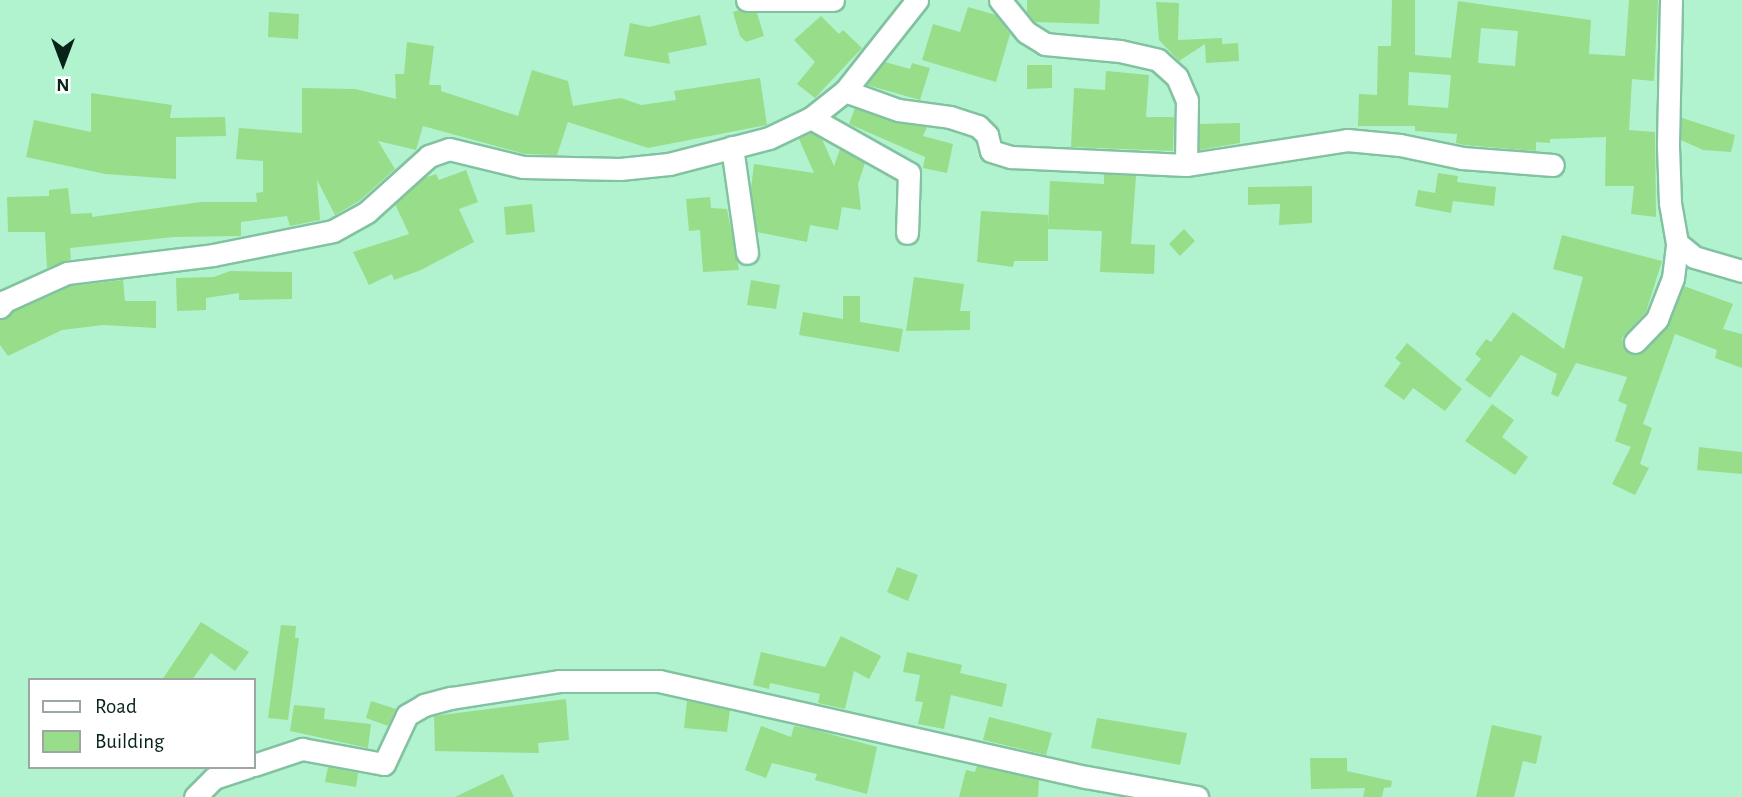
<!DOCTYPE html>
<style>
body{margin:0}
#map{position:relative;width:1742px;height:797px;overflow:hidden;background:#b1f3cf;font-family:"Alegreya Sans",sans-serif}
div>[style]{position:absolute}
.building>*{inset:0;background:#98dd8a}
.roads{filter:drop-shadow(2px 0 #82c2a0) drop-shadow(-2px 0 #82c2a0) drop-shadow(0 2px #82c2a0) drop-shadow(0 -2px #82c2a0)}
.minor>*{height:21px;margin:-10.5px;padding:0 10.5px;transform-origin:10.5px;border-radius:10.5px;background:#fff}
span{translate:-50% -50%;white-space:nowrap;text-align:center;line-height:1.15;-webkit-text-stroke:5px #fff;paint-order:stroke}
.legend{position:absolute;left:28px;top:678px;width:228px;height:91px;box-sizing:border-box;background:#fff;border:2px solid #9ca7a2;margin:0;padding:9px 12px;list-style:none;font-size:21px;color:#082317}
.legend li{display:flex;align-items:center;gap:14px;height:35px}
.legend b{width:35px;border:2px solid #9ca7a2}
.north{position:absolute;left:28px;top:28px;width:70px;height:70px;-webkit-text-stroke:5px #fff;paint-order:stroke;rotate:180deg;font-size:19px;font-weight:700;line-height:28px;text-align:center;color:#082317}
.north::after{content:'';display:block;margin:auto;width:24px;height:32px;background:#082317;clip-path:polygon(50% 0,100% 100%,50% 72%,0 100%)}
</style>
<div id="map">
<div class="building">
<i style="clip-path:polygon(1027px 0,1100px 0,1099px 24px,1035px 22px,1027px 13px)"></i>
<i style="clip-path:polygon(evenodd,1392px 0,1415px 0,1415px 55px,1451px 58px,1458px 1px,1591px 20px,1589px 54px,1625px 56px,1629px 0,1658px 0,1654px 81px,1632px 79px,1629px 130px,1655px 132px,1656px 217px,1631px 214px,1634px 186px,1605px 186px,1606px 137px,1550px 139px,1550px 143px,1536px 142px,1536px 151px,1464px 145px,1456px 143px,1457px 134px,1415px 131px,1415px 126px,1358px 126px,1359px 94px,1377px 95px,1378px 46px,1391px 46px,1392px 0,1481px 28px,1518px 31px,1515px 66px,1478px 63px,1481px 28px,1392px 0,1409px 72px,1451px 75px,1448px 108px,1408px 105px,1409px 72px)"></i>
<i style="clip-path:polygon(1156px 2px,1179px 3px,1178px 40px,1222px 38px,1222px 44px,1238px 43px,1239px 61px,1206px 63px,1205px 44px,1179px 61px,1159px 40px)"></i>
<i style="clip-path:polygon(968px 7px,996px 15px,1010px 34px,996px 82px,922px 60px,933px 24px,960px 32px)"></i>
<i style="clip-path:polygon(739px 10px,757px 13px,764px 36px,746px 42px,740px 36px,733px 12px)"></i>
<i style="clip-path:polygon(269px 12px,299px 14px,298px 39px,268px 37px)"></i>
<i style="clip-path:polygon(700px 15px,707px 45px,668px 53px,670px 64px,624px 56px,630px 23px,649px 27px)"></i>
<i style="clip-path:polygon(821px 16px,839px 34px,843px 30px,862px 48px,815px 98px,797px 84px,815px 62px,794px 40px)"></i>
<i style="clip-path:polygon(407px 42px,434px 46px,429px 85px,441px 85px,441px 91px,518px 116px,532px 70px,568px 81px,573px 106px,621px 98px,641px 105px,676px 100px,674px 91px,760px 78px,767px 125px,648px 148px,568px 122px,557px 155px,525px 154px,423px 126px,416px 150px,378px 141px,395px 169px,359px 201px,335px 215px,317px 180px,320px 220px,290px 226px,287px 216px,241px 222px,241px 236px,174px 237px,70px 248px,71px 259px,47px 268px,45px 232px,8px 232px,7px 197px,49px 196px,49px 190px,68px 188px,71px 214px,92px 213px,92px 217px,201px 202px,257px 202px,256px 193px,263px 192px,263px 161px,236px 159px,239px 128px,302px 133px,302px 88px,355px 89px,396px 99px,395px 74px,404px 74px)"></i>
<i style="clip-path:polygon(885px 62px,910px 69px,912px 63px,930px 68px,920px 100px,867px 85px)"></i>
<i style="clip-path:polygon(1027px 65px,1052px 65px,1052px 88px,1027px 89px)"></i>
<i style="clip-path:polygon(1106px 71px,1149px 75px,1146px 117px,1174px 117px,1173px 151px,1071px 147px,1074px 88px,1105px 90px)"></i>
<i style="clip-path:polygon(91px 93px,172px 105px,170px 118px,225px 117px,226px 136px,176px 137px,176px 179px,105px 174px,26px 157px,34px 120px,91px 132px)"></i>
<i style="clip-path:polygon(855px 108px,894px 122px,927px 127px,923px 136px,953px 144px,947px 173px,923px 168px,925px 157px,849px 124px)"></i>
<i style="clip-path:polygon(1682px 118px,1735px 135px,1731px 152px,1703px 150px,1681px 140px)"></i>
<i style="clip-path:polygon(1240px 123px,1240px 143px,1199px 150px,1200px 124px)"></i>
<i style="clip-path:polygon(811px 133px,822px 139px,834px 166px,840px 149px,865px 163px,858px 184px,861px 210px,842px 207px,838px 230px,810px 225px,807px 242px,757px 232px,751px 188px,754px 164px,814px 173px,799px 139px)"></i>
<i style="clip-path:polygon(466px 170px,478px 202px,459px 209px,474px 242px,421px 270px,394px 280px,392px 274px,369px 285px,353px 252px,409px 234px,395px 204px,424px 178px,436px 174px,439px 180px)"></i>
<i style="clip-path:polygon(1438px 173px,1458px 176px,1457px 182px,1496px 187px,1494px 206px,1453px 201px,1451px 213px,1415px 206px,1418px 190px,1435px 193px)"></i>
<i style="clip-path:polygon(1104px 174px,1136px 176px,1131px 244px,1155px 245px,1154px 274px,1100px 272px,1102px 231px,1048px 229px,1050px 181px,1104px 184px)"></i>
<i style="clip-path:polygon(1312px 186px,1312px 223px,1279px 225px,1280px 204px,1248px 205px,1248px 187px)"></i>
<i style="clip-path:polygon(710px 197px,711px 208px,727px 209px,739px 270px,703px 272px,700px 230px,689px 231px,686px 199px)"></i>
<i style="clip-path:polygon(532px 204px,535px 232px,506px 235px,504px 207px)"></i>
<i style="clip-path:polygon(981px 211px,1048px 215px,1048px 261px,1014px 261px,1013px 267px,977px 262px)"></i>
<i style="clip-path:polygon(1184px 229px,1195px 241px,1180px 256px,1169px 244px)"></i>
<i style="clip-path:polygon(1562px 235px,1662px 261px,1646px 312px,1622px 338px,1626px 352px,1639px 354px,1666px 328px,1684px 286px,1733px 304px,1723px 329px,1742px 334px,1742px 368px,1715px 358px,1717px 350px,1675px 334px,1643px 424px,1652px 428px,1640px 464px,1649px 468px,1635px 495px,1612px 484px,1631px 447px,1615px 441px,1627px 405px,1618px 401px,1627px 377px,1576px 363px,1558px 397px,1551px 394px,1557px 374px,1521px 355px,1490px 398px,1465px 380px,1481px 359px,1475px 354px,1486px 339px,1491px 342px,1513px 312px,1564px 349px,1583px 277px,1553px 269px)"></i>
<i style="clip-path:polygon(230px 271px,292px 272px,292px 299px,239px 300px,239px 293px,206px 298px,206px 310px,177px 311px,176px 278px,214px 277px)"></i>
<i style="clip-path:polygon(914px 277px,964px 284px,960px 311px,970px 311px,970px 330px,906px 331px)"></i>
<i style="clip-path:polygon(123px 280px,125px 301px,156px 301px,156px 328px,103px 325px,62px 330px,8px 356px,0 345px,0 320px,13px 312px,71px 286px)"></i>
<i style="clip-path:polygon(751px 280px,780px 285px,776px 309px,747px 305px)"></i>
<i style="clip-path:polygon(843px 296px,860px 296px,860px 322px,903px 329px,899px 352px,799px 335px,803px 312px,843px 319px)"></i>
<i style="clip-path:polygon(1407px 343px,1462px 389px,1445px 411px,1413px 388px,1404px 400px,1384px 386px,1401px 363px,1395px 358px)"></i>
<i style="clip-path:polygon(1492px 404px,1514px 420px,1502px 437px,1528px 457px,1515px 475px,1465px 441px)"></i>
<i style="clip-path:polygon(1699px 447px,1742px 452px,1742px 474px,1697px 470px)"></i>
<i style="clip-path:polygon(897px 567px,918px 575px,908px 601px,887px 592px)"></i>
<i style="clip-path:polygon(201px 622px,249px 652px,235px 671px,211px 653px,192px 680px,162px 680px)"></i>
<i style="clip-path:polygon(281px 625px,296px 626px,295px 638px,299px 638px,288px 720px,268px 718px)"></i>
<i style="clip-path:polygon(841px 636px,881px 656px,869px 679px,854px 671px,845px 709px,818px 703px,820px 694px,770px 683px,769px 689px,753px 685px,761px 652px,825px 667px)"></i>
<i style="clip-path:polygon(907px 652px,962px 665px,960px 673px,1007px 684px,1002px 707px,951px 695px,944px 729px,918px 724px,923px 702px,915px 701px,920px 675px,903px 672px)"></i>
<i style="clip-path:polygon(566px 699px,569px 740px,538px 743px,539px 753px,435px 751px,434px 716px)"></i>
<i style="clip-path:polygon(371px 701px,396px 709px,388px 726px,366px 718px)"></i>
<i style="clip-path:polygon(687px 701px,730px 710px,727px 732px,684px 728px)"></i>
<i style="clip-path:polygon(294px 705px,325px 708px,324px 719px,371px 724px,368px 748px,290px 731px)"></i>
<i style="clip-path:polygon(989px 717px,1052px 733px,1046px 755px,983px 740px)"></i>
<i style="clip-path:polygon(1097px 718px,1187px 733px,1180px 765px,1091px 748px)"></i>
<i style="clip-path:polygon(1492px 725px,1542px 736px,1536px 764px,1523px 761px,1514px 797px,1476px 797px)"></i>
<i style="clip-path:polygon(761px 726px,791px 737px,794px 726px,812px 729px,877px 747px,867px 794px,815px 780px,817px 774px,772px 763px,766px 778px,745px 770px)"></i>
<i style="clip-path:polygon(1310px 758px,1347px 758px,1347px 771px,1392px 781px,1391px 787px,1384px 788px,1382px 797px,1363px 797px,1365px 788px,1311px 789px)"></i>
<i style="clip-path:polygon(977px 766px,1039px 780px,1038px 797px,959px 797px,966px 770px,975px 772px)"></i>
<i style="clip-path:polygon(328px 767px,358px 773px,356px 787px,325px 782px)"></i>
<i style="clip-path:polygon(503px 774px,514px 797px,455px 797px)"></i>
</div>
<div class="roads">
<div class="minor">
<i style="left:747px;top:0;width:86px"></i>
<i style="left:1000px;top:0;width:41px;rotate:50.9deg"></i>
<i style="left:1026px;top:32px;width:22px;rotate:32deg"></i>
<i style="left:1045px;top:44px;width:75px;rotate:5.3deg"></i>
<i style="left:1120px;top:51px;width:39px;rotate:13deg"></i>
<i style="left:1158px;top:60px;width:25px;rotate:42deg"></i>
<i style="left:1177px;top:77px;width:25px;rotate:67deg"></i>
<i style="left:1187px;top:100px;width:65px;rotate:90.9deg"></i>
<i style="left:1671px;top:0;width:146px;rotate:91.2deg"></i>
<i style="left:1668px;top:146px;width:57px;rotate:88deg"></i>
<i style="left:1670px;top:203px;width:41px;rotate:80.1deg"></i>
<i style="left:1677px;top:243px;width:22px;rotate:39deg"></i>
<i style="left:1694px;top:257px;width:50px;rotate:16.3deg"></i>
<i style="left:845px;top:91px;width:56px;rotate:19.7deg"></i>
<i style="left:898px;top:110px;width:52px;rotate:7.7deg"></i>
<i style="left:950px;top:117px;width:29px;rotate:18deg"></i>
<i style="left:978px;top:126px;width:13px;rotate:45deg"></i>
<i style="left:987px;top:135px;width:16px;rotate:76deg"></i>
<i style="left:991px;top:151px;width:21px;rotate:17deg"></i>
<i style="left:1011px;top:157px;width:175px;rotate:2.6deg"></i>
<i style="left:1186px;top:165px;width:163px;rotate:-8.8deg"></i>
<i style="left:1347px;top:140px;width:53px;rotate:5.4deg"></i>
<i style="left:1400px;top:145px;width:63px;rotate:11.8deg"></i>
<i style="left:1462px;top:158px;width:91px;rotate:4.4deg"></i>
<i style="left:811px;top:118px;width:112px;rotate:29.3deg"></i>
<i style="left:909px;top:173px;width:60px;rotate:91.9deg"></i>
<i style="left:732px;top:147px;width:107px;rotate:81.9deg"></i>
<i style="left:0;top:307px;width:8px;rotate:-50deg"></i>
<i style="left:5px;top:301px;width:68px;rotate:-24.3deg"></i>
<i style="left:67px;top:273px;width:147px;rotate:-7deg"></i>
<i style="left:213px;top:255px;width:122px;rotate:-11.3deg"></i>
<i style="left:333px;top:231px;width:39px;rotate:-29deg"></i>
<i style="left:367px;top:212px;width:84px;rotate:-42.1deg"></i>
<i style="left:429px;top:156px;width:21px;rotate:-19deg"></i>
<i style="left:449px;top:149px;width:76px;rotate:13.7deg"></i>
<i style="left:523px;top:167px;width:97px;rotate:1.2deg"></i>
<i style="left:620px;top:169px;width:49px;rotate:-5.8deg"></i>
<i style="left:669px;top:164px;width:103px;rotate:-14.6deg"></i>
<i style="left:769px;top:138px;width:47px;rotate:-25.5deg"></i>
<i style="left:811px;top:118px;width:43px;rotate:-38.5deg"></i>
<i style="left:845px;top:91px;width:116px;rotate:-51.6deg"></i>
<i style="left:1635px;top:342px;width:32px;rotate:-46deg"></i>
<i style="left:1657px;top:319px;width:44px;rotate:-68.7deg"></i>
<i style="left:1673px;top:278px;width:35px;rotate:-83deg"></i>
<i style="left:254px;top:765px;width:51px;rotate:-18.4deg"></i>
<i style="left:302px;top:749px;width:83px;rotate:10.4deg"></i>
<i style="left:384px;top:764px;width:54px;rotate:-64.9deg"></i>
<i style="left:407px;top:715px;width:20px;rotate:-30deg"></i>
<i style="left:424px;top:705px;width:28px;rotate:-15deg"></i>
<i style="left:451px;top:698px;width:109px;rotate:-8.9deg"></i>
<i style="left:559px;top:681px;width:100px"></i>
<i style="left:659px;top:681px;width:438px;rotate:12.7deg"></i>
<i style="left:1086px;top:777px;width:113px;rotate:10.2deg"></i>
<i style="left:195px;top:797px;width:27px;rotate:-45deg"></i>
<i style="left:214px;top:778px;width:36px;rotate:-18deg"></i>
</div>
</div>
<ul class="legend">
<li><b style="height:9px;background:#fff"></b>Road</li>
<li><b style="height:19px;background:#98dd8a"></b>Building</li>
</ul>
<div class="north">N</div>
</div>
